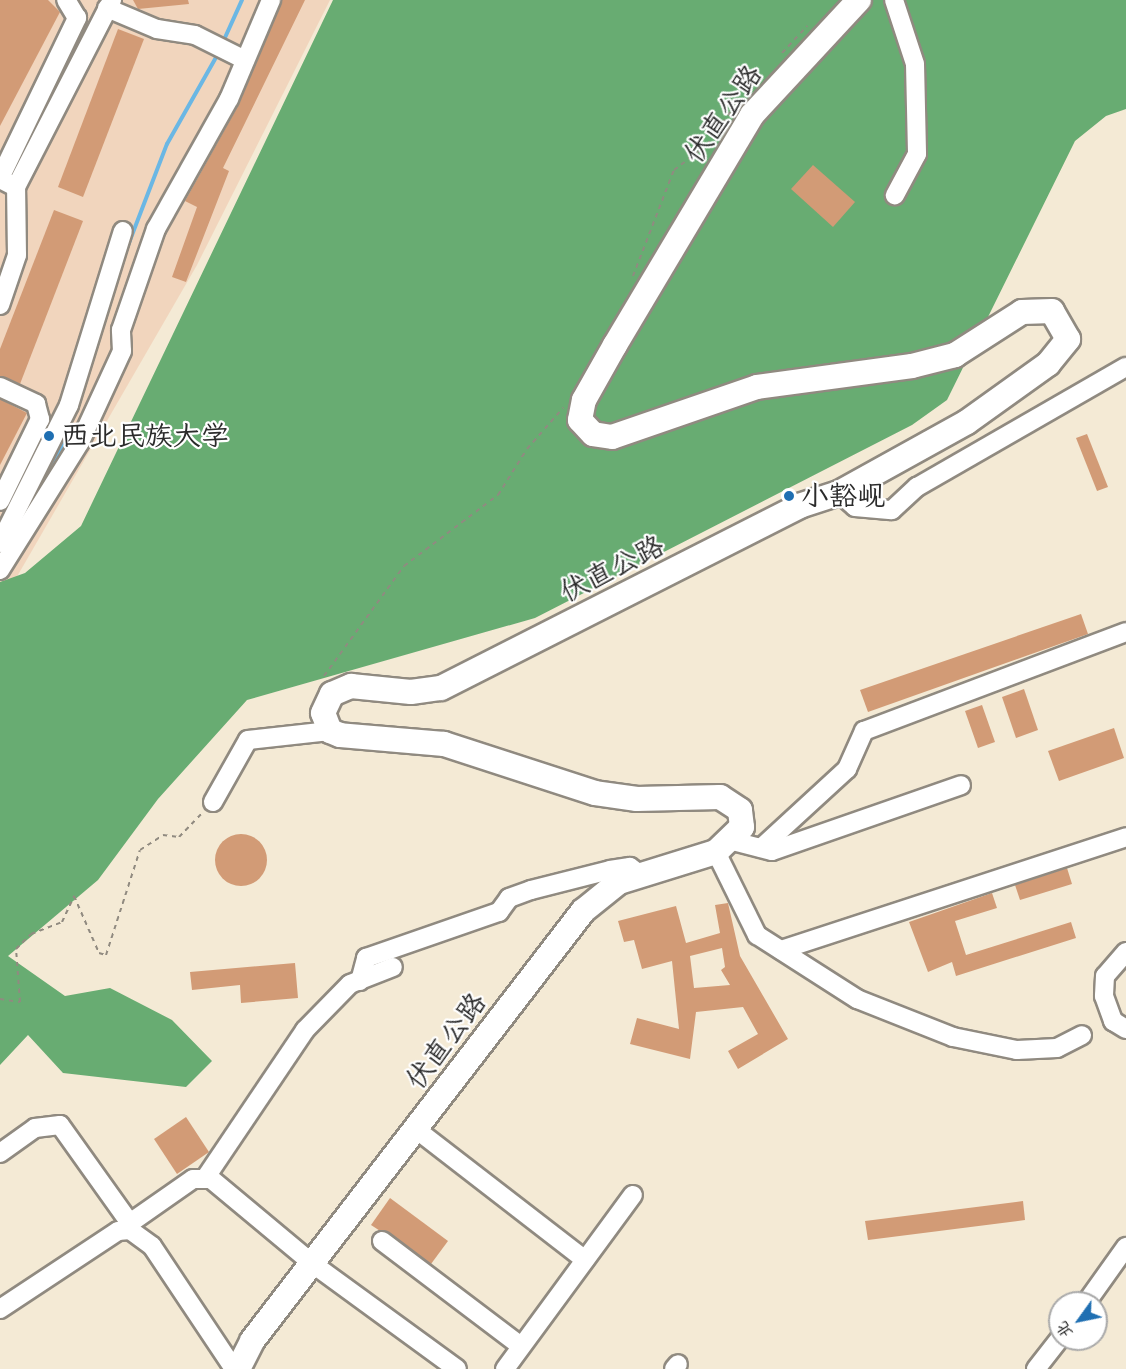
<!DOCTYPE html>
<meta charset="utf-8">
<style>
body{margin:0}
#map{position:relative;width:1126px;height:1369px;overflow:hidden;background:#f4ead5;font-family:Caveat,"LXGW WenKai TC",sans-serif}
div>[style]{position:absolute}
.built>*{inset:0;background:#f1d5bd}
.forest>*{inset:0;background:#68ac72}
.stream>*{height:4px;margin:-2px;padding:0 2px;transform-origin:2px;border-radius:2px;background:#6bb7e4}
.building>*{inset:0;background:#d29b76}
.round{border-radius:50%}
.path>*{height:2px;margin-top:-1px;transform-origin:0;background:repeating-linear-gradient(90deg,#908a80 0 4.5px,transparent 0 9px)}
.roads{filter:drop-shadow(2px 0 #908a80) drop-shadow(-2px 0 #908a80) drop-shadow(0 2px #908a80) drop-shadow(0 -2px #908a80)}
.minor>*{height:18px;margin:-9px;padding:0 9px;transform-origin:9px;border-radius:9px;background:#fff}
.major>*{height:24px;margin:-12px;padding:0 12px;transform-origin:12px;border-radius:12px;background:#fff}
.dots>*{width:16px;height:16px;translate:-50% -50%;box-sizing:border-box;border:3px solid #fff;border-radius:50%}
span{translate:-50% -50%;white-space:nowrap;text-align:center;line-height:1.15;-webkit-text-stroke:4.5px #fff;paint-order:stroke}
.street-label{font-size:28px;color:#2b2b2b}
.poi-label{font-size:28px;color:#2b2b2b}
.left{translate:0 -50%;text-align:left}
.north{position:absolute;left:1048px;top:1291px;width:60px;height:60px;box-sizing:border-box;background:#fff;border:2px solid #aaa;border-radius:50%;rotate:237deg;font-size:16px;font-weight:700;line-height:24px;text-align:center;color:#2b2b2b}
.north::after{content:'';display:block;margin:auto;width:21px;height:27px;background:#1f6fb2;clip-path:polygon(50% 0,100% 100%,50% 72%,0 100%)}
</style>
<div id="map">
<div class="built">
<i style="clip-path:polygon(0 0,330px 0,197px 265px,0 606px)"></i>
</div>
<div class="forest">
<i style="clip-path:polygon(333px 0,1126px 0,1126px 109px,1106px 116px,1075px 141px,947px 400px,912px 425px,535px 618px,247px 700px,158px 799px,98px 880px,8px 956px,65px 996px,110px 988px,172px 1020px,212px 1061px,186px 1087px,63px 1073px,28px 1035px,0 1065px,0 582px,25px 573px,81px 526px)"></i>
</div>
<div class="stream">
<i style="left:223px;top:42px;width:46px;rotate:-65.7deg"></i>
<i style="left:127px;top:248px;width:111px;rotate:-69deg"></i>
<i style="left:167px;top:144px;width:106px;rotate:-60.5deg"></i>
<i style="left:23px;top:515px;width:61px;rotate:-58.4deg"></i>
<i style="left:55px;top:463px;width:48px;rotate:-69.3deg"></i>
</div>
<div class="building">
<i style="clip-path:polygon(0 0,48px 0,60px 12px,0 126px)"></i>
<i style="clip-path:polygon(133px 0,188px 0,189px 4px,138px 9px)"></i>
<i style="clip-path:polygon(282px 0,305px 0,223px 168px,229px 171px,186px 282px,172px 277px,197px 207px,185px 201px,239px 104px)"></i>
<i style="clip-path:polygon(118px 29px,144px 39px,83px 197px,58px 187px)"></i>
<i style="clip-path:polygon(813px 165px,855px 202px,833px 227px,791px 189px)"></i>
<i style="clip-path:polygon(54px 210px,83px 221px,20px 384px,0 376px,0 349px)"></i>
<i style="clip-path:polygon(0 399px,27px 413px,0 465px)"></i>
<i style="clip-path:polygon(1087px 434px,1108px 487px,1097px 491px,1076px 438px)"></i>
<i style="clip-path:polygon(1081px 614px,1088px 634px,868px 712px,860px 690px)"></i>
<i style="clip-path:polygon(1024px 689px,1038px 730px,1016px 738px,1002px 697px)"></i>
<i style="clip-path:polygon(982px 705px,995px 742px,978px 748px,965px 711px)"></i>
<i style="clip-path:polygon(1114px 728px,1124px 758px,1059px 781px,1048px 751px)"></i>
<i class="round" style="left:215px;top:834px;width:52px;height:52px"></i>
<i style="clip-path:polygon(1067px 868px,1072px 884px,1020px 900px,1015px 885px)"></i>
<i style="clip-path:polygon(992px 893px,997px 908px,955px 921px,966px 955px,1071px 922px,1076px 938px,956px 976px,952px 962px,928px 972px,909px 922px)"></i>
<i style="clip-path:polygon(evenodd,728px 903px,740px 956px,788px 1039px,738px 1069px,728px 1051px,758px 1034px,743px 1007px,696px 1012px,690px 1059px,630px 1044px,637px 1018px,679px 1029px,672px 961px,642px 969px,634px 940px,624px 942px,618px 921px,676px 906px,686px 943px,720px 933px,715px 905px,728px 903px,722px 948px,725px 967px,721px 970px,730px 985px,694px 988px,690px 956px,722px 948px)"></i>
<i style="clip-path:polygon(295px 963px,298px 998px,241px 1003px,240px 985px,192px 990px,190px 972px)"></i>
<i style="clip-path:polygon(186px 1117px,209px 1152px,177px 1174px,154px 1139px)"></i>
<i style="clip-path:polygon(390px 1198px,448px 1241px,431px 1264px,371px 1225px)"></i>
<i style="clip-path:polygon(1023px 1201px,1025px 1220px,868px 1240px,865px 1221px)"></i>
</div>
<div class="path">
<i style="left:782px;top:53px;width:37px;rotate:-47deg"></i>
<i style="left:633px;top:276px;width:114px;rotate:-68.9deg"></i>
<i style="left:674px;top:170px;width:41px;rotate:-37.1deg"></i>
<i style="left:707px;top:145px;width:54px;rotate:-54.8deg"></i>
<i style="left:324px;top:676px;width:136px;rotate:-54deg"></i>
<i style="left:404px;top:566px;width:118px;rotate:-37.1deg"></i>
<i style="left:498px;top:495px;width:54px;rotate:-57.8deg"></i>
<i style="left:527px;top:449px;width:55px;rotate:-48.7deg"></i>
<i style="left:0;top:999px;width:20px;rotate:9deg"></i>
<i style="left:20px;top:1002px;width:53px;rotate:-94.3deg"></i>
<i style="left:16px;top:949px;width:21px;rotate:-45deg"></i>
<i style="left:31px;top:934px;width:33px;rotate:-21deg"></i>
<i style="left:62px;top:922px;width:29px;rotate:-65deg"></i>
<i style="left:74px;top:896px;width:62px;rotate:66.3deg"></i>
<i style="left:99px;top:953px;width:7px;rotate:16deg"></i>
<i style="left:106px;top:955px;width:110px;rotate:-72.1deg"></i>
<i style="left:140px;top:850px;width:27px;rotate:-33deg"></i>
<i style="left:163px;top:835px;width:16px;rotate:7deg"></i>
<i style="left:179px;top:837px;width:33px;rotate:-46deg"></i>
</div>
<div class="roads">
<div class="minor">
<i style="left:894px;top:0;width:67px;rotate:71.8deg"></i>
<i style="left:915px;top:64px;width:90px;rotate:88.7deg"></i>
<i style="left:917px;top:154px;width:47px;rotate:118.2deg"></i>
<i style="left:107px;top:8px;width:54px;rotate:22.8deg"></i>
<i style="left:157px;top:29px;width:38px;rotate:9deg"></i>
<i style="left:195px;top:35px;width:56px;rotate:26.6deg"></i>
<i style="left:0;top:178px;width:178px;rotate:-64.3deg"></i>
<i style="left:77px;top:18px;width:21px;rotate:-121deg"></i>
<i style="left:0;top:179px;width:18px;rotate:27deg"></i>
<i style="left:16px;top:187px;width:210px;rotate:-62.8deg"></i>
<i style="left:0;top:305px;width:53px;rotate:-71.2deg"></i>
<i style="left:17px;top:255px;width:68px;rotate:-90.8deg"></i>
<i style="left:0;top:387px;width:40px;rotate:25deg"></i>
<i style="left:36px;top:404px;width:16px;rotate:75deg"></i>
<i style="left:40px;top:419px;width:91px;rotate:116deg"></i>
<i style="left:839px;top:493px;width:21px;rotate:41deg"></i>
<i style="left:855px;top:507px;width:37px;rotate:5deg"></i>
<i style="left:892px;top:510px;width:34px;rotate:-43deg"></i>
<i style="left:917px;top:487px;width:241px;rotate:-29.9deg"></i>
<i style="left:0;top:543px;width:154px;rotate:-63.4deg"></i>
<i style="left:69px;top:405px;width:182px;rotate:-72.8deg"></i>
<i style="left:0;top:570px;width:151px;rotate:-58deg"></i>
<i style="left:80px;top:442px;width:100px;rotate:-65.2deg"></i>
<i style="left:122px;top:351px;width:21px;rotate:-93deg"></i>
<i style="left:121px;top:330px;width:107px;rotate:-70.9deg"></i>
<i style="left:156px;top:229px;width:149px;rotate:-60.7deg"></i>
<i style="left:229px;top:99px;width:108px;rotate:-67deg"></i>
<i style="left:213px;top:802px;width:71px;rotate:-60.6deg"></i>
<i style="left:248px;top:740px;width:82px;rotate:-6.3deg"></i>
<i style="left:733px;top:841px;width:40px;rotate:14.4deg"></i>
<i style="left:772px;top:851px;width:200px;rotate:-19.2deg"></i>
<i style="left:761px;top:848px;width:117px;rotate:-42.6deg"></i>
<i style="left:847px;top:769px;width:42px;rotate:-65.9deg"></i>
<i style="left:864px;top:731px;width:280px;rotate:-20.7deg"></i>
<i style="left:716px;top:852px;width:93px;rotate:63.7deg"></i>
<i style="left:757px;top:935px;width:119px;rotate:32.6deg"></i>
<i style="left:857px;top:999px;width:103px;rotate:21.6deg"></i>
<i style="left:953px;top:1037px;width:65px;rotate:11.5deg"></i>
<i style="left:1017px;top:1050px;width:40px;rotate:-2.9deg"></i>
<i style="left:1057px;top:1048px;width:28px;rotate:-27deg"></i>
<i style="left:781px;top:950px;width:363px;rotate:-18.1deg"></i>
<i style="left:1126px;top:952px;width:32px;rotate:131deg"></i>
<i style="left:1105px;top:976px;width:20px;rotate:93deg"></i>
<i style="left:1104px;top:996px;width:27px;rotate:70deg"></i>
<i style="left:1113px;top:1021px;width:15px;rotate:32deg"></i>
<i style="left:360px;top:981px;width:24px;rotate:-75deg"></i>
<i style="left:366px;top:958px;width:141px;rotate:-19.1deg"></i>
<i style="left:499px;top:912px;width:17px;rotate:-54deg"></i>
<i style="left:509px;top:898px;width:23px;rotate:-20deg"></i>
<i style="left:531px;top:890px;width:81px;rotate:-14.2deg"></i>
<i style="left:610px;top:870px;width:20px;rotate:-9deg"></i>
<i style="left:630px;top:867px;width:14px;rotate:36deg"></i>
<i style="left:417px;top:1130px;width:212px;rotate:37.7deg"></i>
<i style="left:0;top:1153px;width:43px;rotate:-35.5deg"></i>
<i style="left:35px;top:1128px;width:25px;rotate:-7deg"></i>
<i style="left:60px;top:1125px;width:120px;rotate:54.5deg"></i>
<i style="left:206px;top:1177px;width:177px;rotate:-56deg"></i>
<i style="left:305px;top:1030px;width:64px;rotate:-45.6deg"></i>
<i style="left:350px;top:984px;width:46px;rotate:-21.6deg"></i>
<i style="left:130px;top:1230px;width:7px;rotate:-90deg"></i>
<i style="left:130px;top:1223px;width:77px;rotate:-34.9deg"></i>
<i style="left:193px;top:1179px;width:18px"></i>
<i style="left:211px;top:1179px;width:133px;rotate:39.8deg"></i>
<i style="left:313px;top:1264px;width:178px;rotate:36.1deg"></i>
<i style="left:382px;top:1241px;width:174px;rotate:37.1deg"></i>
<i style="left:1086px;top:1303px;width:69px;rotate:-54.5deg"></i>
<i style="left:0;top:1309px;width:141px;rotate:-33.5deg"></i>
<i style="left:118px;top:1231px;width:12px;rotate:-5deg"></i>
<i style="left:130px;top:1230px;width:27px;rotate:36deg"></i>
<i style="left:152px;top:1246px;width:148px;rotate:56.3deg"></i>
<i style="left:505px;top:1369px;width:216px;rotate:-53.7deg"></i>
<i style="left:674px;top:1369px;width:6px;rotate:-51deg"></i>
<i style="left:1036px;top:1369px;width:39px;rotate:-52deg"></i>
</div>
<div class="major">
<i style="left:238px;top:1369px;width:31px;rotate:-63deg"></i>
<i style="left:252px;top:1341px;width:543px;rotate:-52.41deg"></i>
<i style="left:583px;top:911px;width:46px;rotate:-38.9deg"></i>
<i style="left:619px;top:882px;width:102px;rotate:-17.2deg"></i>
<i style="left:716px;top:852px;width:36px;rotate:-44deg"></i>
<i style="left:742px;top:827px;width:17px;rotate:-97deg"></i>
<i style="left:740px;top:810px;width:24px;rotate:-147deg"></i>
<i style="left:720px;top:797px;width:83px;rotate:178.6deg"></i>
<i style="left:637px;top:799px;width:42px;rotate:-171.9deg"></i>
<i style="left:595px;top:793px;width:159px;rotate:-162deg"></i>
<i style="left:444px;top:744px;width:104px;rotate:-175.1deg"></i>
<i style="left:340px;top:735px;width:11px;rotate:-158deg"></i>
<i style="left:330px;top:731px;width:19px;rotate:-111deg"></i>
<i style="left:323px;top:713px;width:21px;rotate:-65deg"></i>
<i style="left:332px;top:694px;width:21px;rotate:-23deg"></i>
<i style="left:351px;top:686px;width:60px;rotate:5.7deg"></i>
<i style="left:411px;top:692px;width:30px;rotate:-8deg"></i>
<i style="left:441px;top:688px;width:402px;rotate:-26.9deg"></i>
<i style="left:799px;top:506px;width:42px;rotate:-18deg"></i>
<i style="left:839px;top:493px;width:146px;rotate:-29deg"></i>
<i style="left:967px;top:422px;width:100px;rotate:-35.6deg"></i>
<i style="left:1048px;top:364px;width:32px;rotate:-51deg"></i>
<i style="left:1068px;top:339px;width:32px;rotate:-120deg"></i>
<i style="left:1052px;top:311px;width:30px;rotate:178deg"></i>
<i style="left:1022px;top:312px;width:80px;rotate:147.3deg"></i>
<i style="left:955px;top:355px;width:44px;rotate:165.7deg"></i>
<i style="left:912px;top:366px;width:156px;rotate:172.3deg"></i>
<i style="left:757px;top:387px;width:153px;rotate:161deg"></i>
<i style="left:612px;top:437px;width:19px;rotate:-171deg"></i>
<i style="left:593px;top:434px;width:19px;rotate:-133deg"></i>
<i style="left:580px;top:420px;width:20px;rotate:-79deg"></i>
<i style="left:584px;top:400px;width:63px;rotate:-60.6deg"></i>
<i style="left:615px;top:345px;width:268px;rotate:-59.2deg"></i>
<i style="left:752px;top:115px;width:157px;rotate:-47.1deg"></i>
</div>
</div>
<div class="dots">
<i style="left:49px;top:436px;background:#1f6fb2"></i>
<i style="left:789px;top:496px;background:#1f6fb2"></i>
</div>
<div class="street-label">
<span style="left:723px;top:114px;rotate:-55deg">伏直公路</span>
<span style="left:612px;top:569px;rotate:-27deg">伏直公路</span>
<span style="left:446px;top:1041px;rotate:-53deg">伏直公路</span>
</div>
<div class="poi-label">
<span class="left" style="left:61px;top:436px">西北民族大学</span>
<span class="left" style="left:801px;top:496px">小豁岘</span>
</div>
<div class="north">北</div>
</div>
